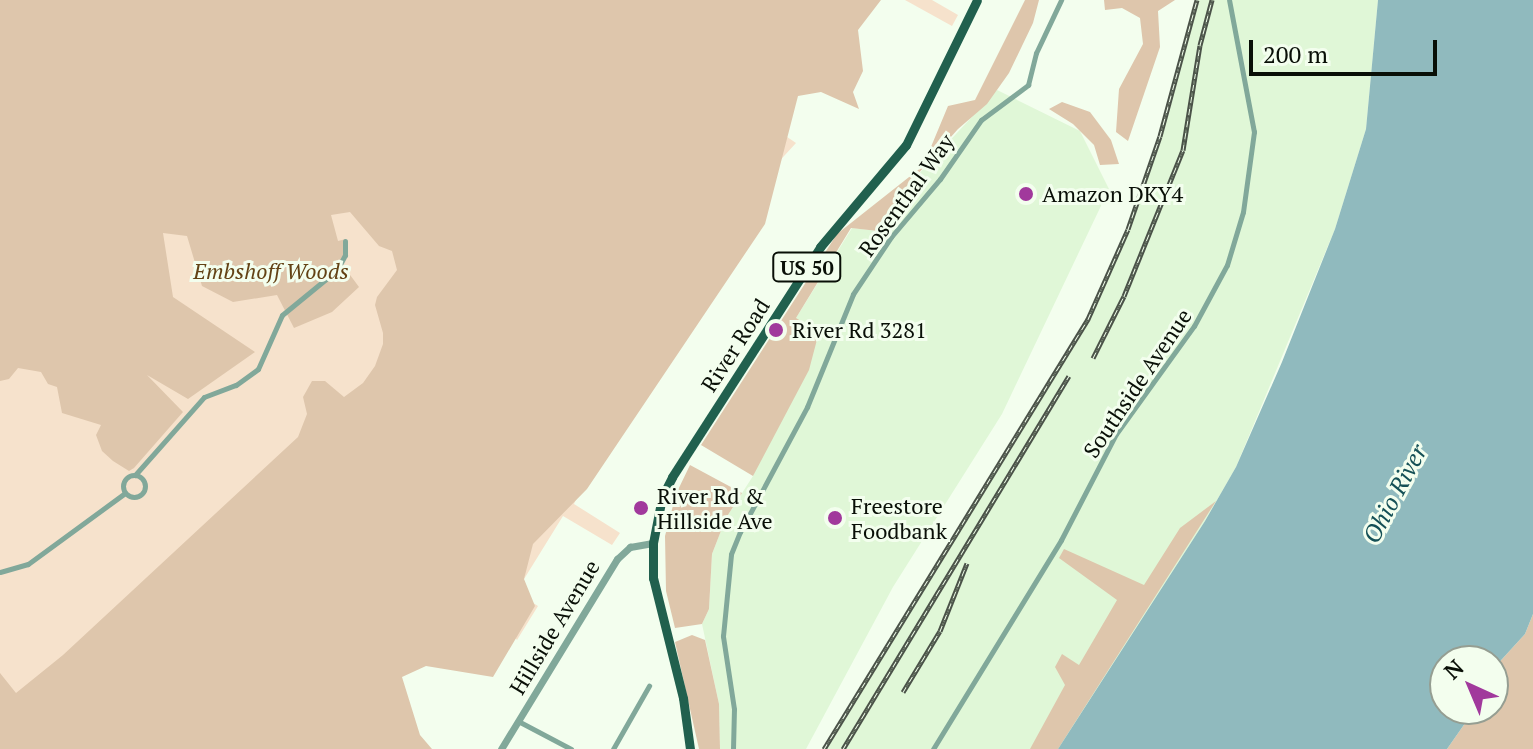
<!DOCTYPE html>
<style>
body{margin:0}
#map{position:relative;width:1533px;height:749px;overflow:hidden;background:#f3feee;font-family:"PT Serif",serif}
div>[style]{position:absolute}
.built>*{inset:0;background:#e0f7d7}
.green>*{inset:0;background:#f6e2cc}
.forest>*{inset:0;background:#dec6ac}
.water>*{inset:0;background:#90babe}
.minor>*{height:5px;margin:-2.5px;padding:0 2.5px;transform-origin:2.5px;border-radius:2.5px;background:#81a89a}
.minor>.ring{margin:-2.5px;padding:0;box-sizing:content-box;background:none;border:5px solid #81a89a;border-radius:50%}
.tertiary>*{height:7px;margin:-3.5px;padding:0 3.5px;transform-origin:3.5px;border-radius:3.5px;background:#81a89a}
.primary>*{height:9px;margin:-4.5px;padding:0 4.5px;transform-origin:4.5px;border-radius:4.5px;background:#21604e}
.rail>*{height:5px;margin-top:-2.5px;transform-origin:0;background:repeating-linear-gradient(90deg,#f3feee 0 6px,#4a5248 0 12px);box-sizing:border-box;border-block:2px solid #4a5248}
.dots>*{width:22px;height:22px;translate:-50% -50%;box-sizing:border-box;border:4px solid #f3feee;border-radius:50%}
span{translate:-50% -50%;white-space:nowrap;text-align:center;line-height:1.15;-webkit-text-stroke:6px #f3feee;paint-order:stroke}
.shield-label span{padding:2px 6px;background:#f3feee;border:2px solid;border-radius:6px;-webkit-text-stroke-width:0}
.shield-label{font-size:20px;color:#090f07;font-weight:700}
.poi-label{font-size:22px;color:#090f07}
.left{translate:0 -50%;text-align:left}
.street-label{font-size:22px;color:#090f07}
.park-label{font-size:22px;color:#634215;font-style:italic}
.water-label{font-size:24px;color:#145056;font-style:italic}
.north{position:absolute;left:1429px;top:645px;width:80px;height:80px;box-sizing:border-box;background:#f3feee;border:2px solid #959e92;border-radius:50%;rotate:316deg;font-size:22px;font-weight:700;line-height:32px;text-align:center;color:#090f07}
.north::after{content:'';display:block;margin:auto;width:28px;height:36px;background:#a1399c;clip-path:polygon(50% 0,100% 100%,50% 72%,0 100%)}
.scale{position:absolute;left:1249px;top:40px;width:188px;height:36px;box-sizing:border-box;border:4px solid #090f07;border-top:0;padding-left:10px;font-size:24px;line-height:28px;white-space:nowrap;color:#090f07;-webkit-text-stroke:6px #f3feee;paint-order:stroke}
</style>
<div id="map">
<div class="built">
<i style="clip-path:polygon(1197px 0,1378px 0,1366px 129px,1335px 229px,1236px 467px,1205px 521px,1058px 749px,824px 749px,1088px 319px,1128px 229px,1160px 136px)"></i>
<i style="clip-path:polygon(997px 90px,1080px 131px,1109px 189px,1002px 414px,893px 587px,806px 749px,720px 749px,719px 704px,702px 624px,709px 609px,712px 554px,726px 518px,753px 476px,796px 318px,852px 228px,878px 231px,900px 194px)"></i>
</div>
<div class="green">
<i style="clip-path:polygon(0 0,641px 38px,796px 143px,752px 191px,601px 446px,574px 504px,620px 533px,612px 545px,563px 516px,516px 592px,538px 606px,517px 640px,405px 507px,0 749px)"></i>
<i style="clip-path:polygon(905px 0,932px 0,958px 15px,952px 26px)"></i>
</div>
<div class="forest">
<i style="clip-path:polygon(0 0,881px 0,858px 30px,863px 71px,853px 92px,859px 109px,821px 92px,798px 96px,765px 224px,587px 489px,533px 544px,524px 579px,535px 606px,493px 677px,426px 666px,402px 677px,420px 735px,432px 749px,0 749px,0 673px,16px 693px,63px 655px,298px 437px,307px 414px,303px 397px,312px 381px,325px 381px,344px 397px,363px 383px,375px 366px,383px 344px,383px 333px,375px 305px,377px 297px,397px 270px,392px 251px,379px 246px,350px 212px,331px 215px,338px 241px,346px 239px,342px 264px,359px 287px,332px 312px,294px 328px,277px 295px,233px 302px,202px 286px,187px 236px,163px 233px,173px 297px,255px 352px,188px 399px,147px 375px,183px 412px,134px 468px,129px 471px,113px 461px,102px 451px,96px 435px,101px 425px,62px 413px,57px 387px,48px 384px,41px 372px,18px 368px,9px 379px,0 381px)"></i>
<i style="clip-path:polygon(1025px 0,1039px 0,1033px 23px,1009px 73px,987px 104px,958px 129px,900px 194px,878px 231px,851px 228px,796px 318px,819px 332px,809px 370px,753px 476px,701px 445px,837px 234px,923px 166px,948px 106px,975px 100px)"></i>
<i style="clip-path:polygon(1104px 0,1175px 0,1158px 11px,1160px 47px,1128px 141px,1116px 132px,1119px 89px,1143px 44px,1140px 18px,1122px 8px,1105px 10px)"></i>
<i style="clip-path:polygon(1062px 102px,1090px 112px,1111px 140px,1119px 164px,1100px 165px,1094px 145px,1073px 124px,1049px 109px)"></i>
<i style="clip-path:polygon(690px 465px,742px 493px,726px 518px,712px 554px,709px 609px,702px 624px,675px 628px,666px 591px,665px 536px,676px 494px)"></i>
<i style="clip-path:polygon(1216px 501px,1058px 749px,1030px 749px,1065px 685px,1055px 667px,1062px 654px,1079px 665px,1117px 600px,1059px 558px,1064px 549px,1144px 585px,1180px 528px)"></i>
<i style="clip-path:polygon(1533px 614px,1533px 749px,1447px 749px,1475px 709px,1493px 709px,1493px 669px,1525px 634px)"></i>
<i style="clip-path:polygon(692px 635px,705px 640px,719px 704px,720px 749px,699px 749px,675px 642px)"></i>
</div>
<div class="water">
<i style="clip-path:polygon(1378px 0,1533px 0,1533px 614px,1525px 634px,1493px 669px,1493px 661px,1445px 661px,1445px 709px,1475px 709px,1447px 749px,1058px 749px,1205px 521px,1236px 467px,1282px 362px,1335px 229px,1366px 129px)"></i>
</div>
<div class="minor">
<i class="ring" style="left:123px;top:475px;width:17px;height:17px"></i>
<i style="left:135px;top:475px;width:104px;rotate:-48.5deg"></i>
<i style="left:204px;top:397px;width:34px;rotate:-21deg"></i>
<i style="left:236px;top:385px;width:27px;rotate:-36deg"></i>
<i style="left:258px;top:369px;width:59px;rotate:-66deg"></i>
<i style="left:282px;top:315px;width:71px;rotate:-39.3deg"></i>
<i style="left:337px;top:270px;width:17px;rotate:-62deg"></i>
<i style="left:345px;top:255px;width:14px;rotate:-90deg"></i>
<i style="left:0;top:572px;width:29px;rotate:-16deg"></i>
<i style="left:28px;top:564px;width:120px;rotate:-36.2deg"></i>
<i style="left:518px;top:721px;width:60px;rotate:27.8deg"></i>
<i style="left:613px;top:749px;width:73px;rotate:-60.3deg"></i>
<i style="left:733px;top:749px;width:40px;rotate:-88.6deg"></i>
<i style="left:734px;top:709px;width:74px;rotate:-98.6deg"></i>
<i style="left:723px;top:636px;width:82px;rotate:-84.4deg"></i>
<i style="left:731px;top:554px;width:24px;rotate:-68deg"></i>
<i style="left:740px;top:532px;width:142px;rotate:-61.8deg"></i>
<i style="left:807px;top:407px;width:122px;rotate:-67.8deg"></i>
<i style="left:853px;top:294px;width:69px;rotate:-56.3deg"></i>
<i style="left:891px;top:237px;width:76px;rotate:-49.8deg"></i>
<i style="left:940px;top:179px;width:72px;rotate:-55.2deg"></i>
<i style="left:981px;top:120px;width:59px;rotate:-36.7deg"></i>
<i style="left:1028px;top:85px;width:33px;rotate:-76deg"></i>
<i style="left:1036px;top:53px;width:59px;rotate:-64.7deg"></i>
<i style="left:933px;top:749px;width:245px;rotate:-58.5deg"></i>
<i style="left:1061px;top:540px;width:119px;rotate:-62.6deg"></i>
<i style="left:1116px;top:434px;width:133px;rotate:-54.2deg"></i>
<i style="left:1194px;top:326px;width:69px;rotate:-61.6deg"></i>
<i style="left:1227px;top:265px;width:55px;rotate:-73.2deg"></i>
<i style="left:1243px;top:212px;width:81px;rotate:-82.2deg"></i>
<i style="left:1254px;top:132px;width:134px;rotate:-100.7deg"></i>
</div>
<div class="tertiary">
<i style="left:501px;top:749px;width:223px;rotate:-58.6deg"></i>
<i style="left:617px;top:559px;width:18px;rotate:-43deg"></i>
<i style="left:630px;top:547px;width:23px;rotate:-10deg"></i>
</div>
<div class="primary">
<i style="left:690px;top:749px;width:51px;rotate:-97.8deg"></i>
<i style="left:683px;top:698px;width:124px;rotate:-104deg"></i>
<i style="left:653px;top:578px;width:35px;rotate:-90deg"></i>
<i style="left:653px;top:543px;width:47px;rotate:-78.9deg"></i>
<i style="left:662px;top:497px;width:22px;rotate:-63deg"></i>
<i style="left:672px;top:477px;width:274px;rotate:-57.2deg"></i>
<i style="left:820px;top:247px;width:133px;rotate:-49.9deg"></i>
<i style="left:906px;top:145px;width:161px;rotate:-63.9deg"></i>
</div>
<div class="rail">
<i style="left:1093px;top:358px;width:69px;rotate:-63.4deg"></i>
<i style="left:1124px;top:296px;width:157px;rotate:-68deg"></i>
<i style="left:1183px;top:150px;width:106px;rotate:-80.8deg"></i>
<i style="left:1200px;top:45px;width:47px;rotate:-75.1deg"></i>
<i style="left:903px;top:692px;width:71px;rotate:-58.8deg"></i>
<i style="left:940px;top:631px;width:73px;rotate:-68.3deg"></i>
<i style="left:824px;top:749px;width:505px;rotate:-58.45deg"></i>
<i style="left:1088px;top:319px;width:98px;rotate:-66deg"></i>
<i style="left:1128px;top:229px;width:98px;rotate:-71deg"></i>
<i style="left:1160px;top:136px;width:141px;rotate:-74.8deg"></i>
<i style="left:843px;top:749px;width:436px;rotate:-58.8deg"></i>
</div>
<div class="dots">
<i style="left:1026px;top:194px;background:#a1399c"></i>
<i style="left:776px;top:330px;background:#a1399c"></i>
<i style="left:641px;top:508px;background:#a1399c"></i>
<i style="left:835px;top:518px;background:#a1399c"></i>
</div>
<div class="shield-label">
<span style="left:807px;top:267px">US 50</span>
</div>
<div class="poi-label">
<span class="left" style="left:1042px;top:194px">Amazon DKY4</span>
<span class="left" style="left:792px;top:330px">River Rd 3281</span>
<span class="left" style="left:657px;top:508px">River Rd &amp;<br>Hillside Ave</span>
<span class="left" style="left:851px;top:518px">Freestore<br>Foodbank</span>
</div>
<div class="street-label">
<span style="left:906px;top:195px;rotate:-54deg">Rosenthal Way</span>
<span style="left:735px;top:345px;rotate:-57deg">River Road</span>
<span style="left:1137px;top:383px;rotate:-56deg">Southside Avenue</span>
<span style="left:554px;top:627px;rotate:-59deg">Hillside Avenue</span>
</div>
<div class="park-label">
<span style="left:271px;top:271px">Embshoff Woods</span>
</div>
<div class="water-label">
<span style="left:1395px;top:494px;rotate:-62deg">Ohio River</span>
</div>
<div class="north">N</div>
<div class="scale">200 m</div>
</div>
